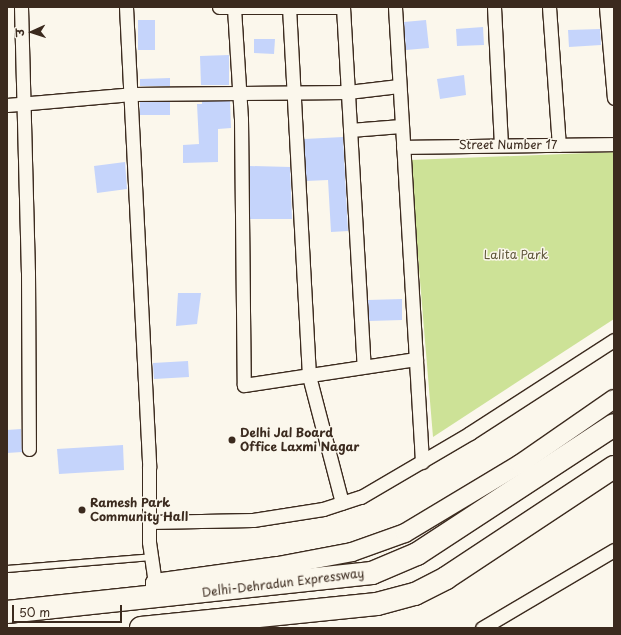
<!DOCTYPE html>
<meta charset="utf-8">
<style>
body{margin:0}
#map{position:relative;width:621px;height:635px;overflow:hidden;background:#fbf7ec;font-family:"Playpen Sans","Playpen Sans Deva",sans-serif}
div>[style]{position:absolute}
.green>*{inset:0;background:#cde297}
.building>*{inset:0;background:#c5d4fb}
.roads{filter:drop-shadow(1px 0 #3b2a1e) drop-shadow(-1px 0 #3b2a1e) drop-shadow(0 1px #3b2a1e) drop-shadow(0 -1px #3b2a1e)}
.lane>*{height:6px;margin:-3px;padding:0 3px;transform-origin:3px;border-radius:3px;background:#fbf7ec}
.street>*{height:13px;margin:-6.5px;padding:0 6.5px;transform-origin:6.5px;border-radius:6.5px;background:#fbf7ec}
.secondary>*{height:18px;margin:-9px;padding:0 9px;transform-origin:9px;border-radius:9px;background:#fbf7ec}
.highway>*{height:22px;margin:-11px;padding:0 11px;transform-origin:11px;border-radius:11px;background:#fbf7ec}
.dots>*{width:11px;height:11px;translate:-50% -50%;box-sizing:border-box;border:2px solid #fbf7ec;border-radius:50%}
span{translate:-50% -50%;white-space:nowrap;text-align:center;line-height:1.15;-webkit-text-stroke:3px #fbf7ec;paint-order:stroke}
.street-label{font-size:12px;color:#3b2a1e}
.park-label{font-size:12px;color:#60583c}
.poi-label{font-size:12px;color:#3b2a1e;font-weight:700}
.left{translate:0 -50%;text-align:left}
.frame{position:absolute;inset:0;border:8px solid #3b2a1e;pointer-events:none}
.north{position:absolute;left:12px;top:12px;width:40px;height:40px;-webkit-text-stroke:3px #fbf7ec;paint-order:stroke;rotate:267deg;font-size:11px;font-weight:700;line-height:16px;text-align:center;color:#3b2a1e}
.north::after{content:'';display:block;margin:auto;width:14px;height:18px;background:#3b2a1e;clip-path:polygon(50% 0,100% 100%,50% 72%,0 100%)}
.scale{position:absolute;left:12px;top:605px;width:110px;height:18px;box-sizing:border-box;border:2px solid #3b2a1e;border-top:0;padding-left:5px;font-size:12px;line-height:14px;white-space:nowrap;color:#3b2a1e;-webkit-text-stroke:3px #fbf7ec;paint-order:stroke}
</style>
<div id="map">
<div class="green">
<i style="clip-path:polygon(614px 152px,614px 319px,433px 437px,410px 160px)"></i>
</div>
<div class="building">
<i style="clip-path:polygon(138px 20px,155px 20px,155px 50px,138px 50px)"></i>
<i style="clip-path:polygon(426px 20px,429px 48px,406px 50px,404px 22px)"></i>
<i style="clip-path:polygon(483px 27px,484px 45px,457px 46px,456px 29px)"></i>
<i style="clip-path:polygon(600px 29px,601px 45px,569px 47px,568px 30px)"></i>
<i style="clip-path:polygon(254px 39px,275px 39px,274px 54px,254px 53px)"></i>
<i style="clip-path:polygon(229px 55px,229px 85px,201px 85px,200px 56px)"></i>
<i style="clip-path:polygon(464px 75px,466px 95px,440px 99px,437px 79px)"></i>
<i style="clip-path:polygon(170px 78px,170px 86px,140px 86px,140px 79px)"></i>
<i style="clip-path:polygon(202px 101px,230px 101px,231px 128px,218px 129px,218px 162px,183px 163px,183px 145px,199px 144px,197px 104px,202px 104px)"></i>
<i style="clip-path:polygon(140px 102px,170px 102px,170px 115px,140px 115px)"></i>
<i style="clip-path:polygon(343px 137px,348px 231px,331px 232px,328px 180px,306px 181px,304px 139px)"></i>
<i style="clip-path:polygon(125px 162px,127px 189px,97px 193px,94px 166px)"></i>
<i style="clip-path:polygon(250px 166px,290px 167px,292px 219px,250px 219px)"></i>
<i style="clip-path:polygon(178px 293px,201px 293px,197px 324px,176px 326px)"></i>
<i style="clip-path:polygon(402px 299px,402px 320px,369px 321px,368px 300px)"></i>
<i style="clip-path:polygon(188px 361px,189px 377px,154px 379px,153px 363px)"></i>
<i style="clip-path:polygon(21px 429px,22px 452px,7px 453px,7px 430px)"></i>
<i style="clip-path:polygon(123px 445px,124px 470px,59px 474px,57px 449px)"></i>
</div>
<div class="roads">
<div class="lane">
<i style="left:7px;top:569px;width:145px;rotate:-4.7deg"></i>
</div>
<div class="street">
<i style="left:21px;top:7px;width:265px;rotate:88.5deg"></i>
<i style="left:28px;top:272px;width:177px;rotate:89.7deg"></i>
<i style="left:126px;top:7px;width:461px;rotate:87.1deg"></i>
<i style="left:149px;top:467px;width:75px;rotate:90deg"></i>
<i style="left:149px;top:542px;width:41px;rotate:81.7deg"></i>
<i style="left:219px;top:7px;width:124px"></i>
<i style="left:343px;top:7px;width:360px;rotate:86.7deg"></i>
<i style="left:289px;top:7px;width:370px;rotate:86.9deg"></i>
<i style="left:309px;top:376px;width:131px;rotate:75.4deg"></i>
<i style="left:395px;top:7px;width:456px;rotate:86.6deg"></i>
<i style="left:494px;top:7px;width:137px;rotate:87.1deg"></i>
<i style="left:549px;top:7px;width:138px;rotate:85.9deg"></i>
<i style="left:606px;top:7px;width:91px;rotate:85deg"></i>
<i style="left:234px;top:8px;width:111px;rotate:86.4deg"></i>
<i style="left:241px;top:119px;width:266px;rotate:89.4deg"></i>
<i style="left:244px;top:385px;width:174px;rotate:-8.6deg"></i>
<i style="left:7px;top:105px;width:125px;rotate:-5deg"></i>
<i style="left:132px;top:94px;width:216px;rotate:-0.5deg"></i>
<i style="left:348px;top:92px;width:51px;rotate:-6.7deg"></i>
<i style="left:350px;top:130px;width:51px;rotate:-4.5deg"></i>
<i style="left:403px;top:147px;width:211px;rotate:-0.8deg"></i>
<i style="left:149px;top:522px;width:104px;rotate:-1.1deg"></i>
<i style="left:253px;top:520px;width:71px;rotate:-8.9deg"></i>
<i style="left:323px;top:509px;width:40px;rotate:-18deg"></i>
<i style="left:361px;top:497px;width:126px;rotate:-30.4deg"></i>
<i style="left:470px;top:433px;width:171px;rotate:-32.9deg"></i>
<i style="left:482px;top:628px;width:153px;rotate:-30.6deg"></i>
</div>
<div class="secondary">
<i style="left:155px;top:598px;width:15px;rotate:-90deg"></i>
<i style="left:155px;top:583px;width:124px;rotate:-7.9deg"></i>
<i style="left:278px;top:566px;width:75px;rotate:-10.7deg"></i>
<i style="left:352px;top:552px;width:56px;rotate:-19.7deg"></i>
<i style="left:405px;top:533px;width:134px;rotate:-31deg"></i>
<i style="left:520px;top:464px;width:114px;rotate:-34.7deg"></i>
</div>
<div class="highway">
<i style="left:7px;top:612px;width:367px;rotate:-6.1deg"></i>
<i style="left:372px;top:573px;width:49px;rotate:-22.9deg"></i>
<i style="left:417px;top:554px;width:235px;rotate:-33.2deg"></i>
<i style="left:141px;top:628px;width:237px;rotate:-5.8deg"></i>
<i style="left:377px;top:604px;width:39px;rotate:-15deg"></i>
<i style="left:415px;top:594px;width:35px;rotate:-27deg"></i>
<i style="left:446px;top:578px;width:201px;rotate:-33.5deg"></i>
</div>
</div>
<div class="dots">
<i style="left:232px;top:440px;background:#3b2a1e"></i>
<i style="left:82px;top:510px;background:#3b2a1e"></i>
</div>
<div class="street-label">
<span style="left:508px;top:145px">Street Number 17</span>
<span style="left:283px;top:583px;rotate:-7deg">Delhi-Dehradun Expressway</span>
</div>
<div class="park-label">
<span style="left:516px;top:255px">Lalita Park</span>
</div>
<div class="poi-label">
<span class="left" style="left:240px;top:440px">Delhi Jal Board<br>Office Laxmi Nagar</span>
<span class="left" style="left:90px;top:510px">Ramesh Park<br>Community Hall</span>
</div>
<div class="frame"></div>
<div class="north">उ</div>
<div class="scale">50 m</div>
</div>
